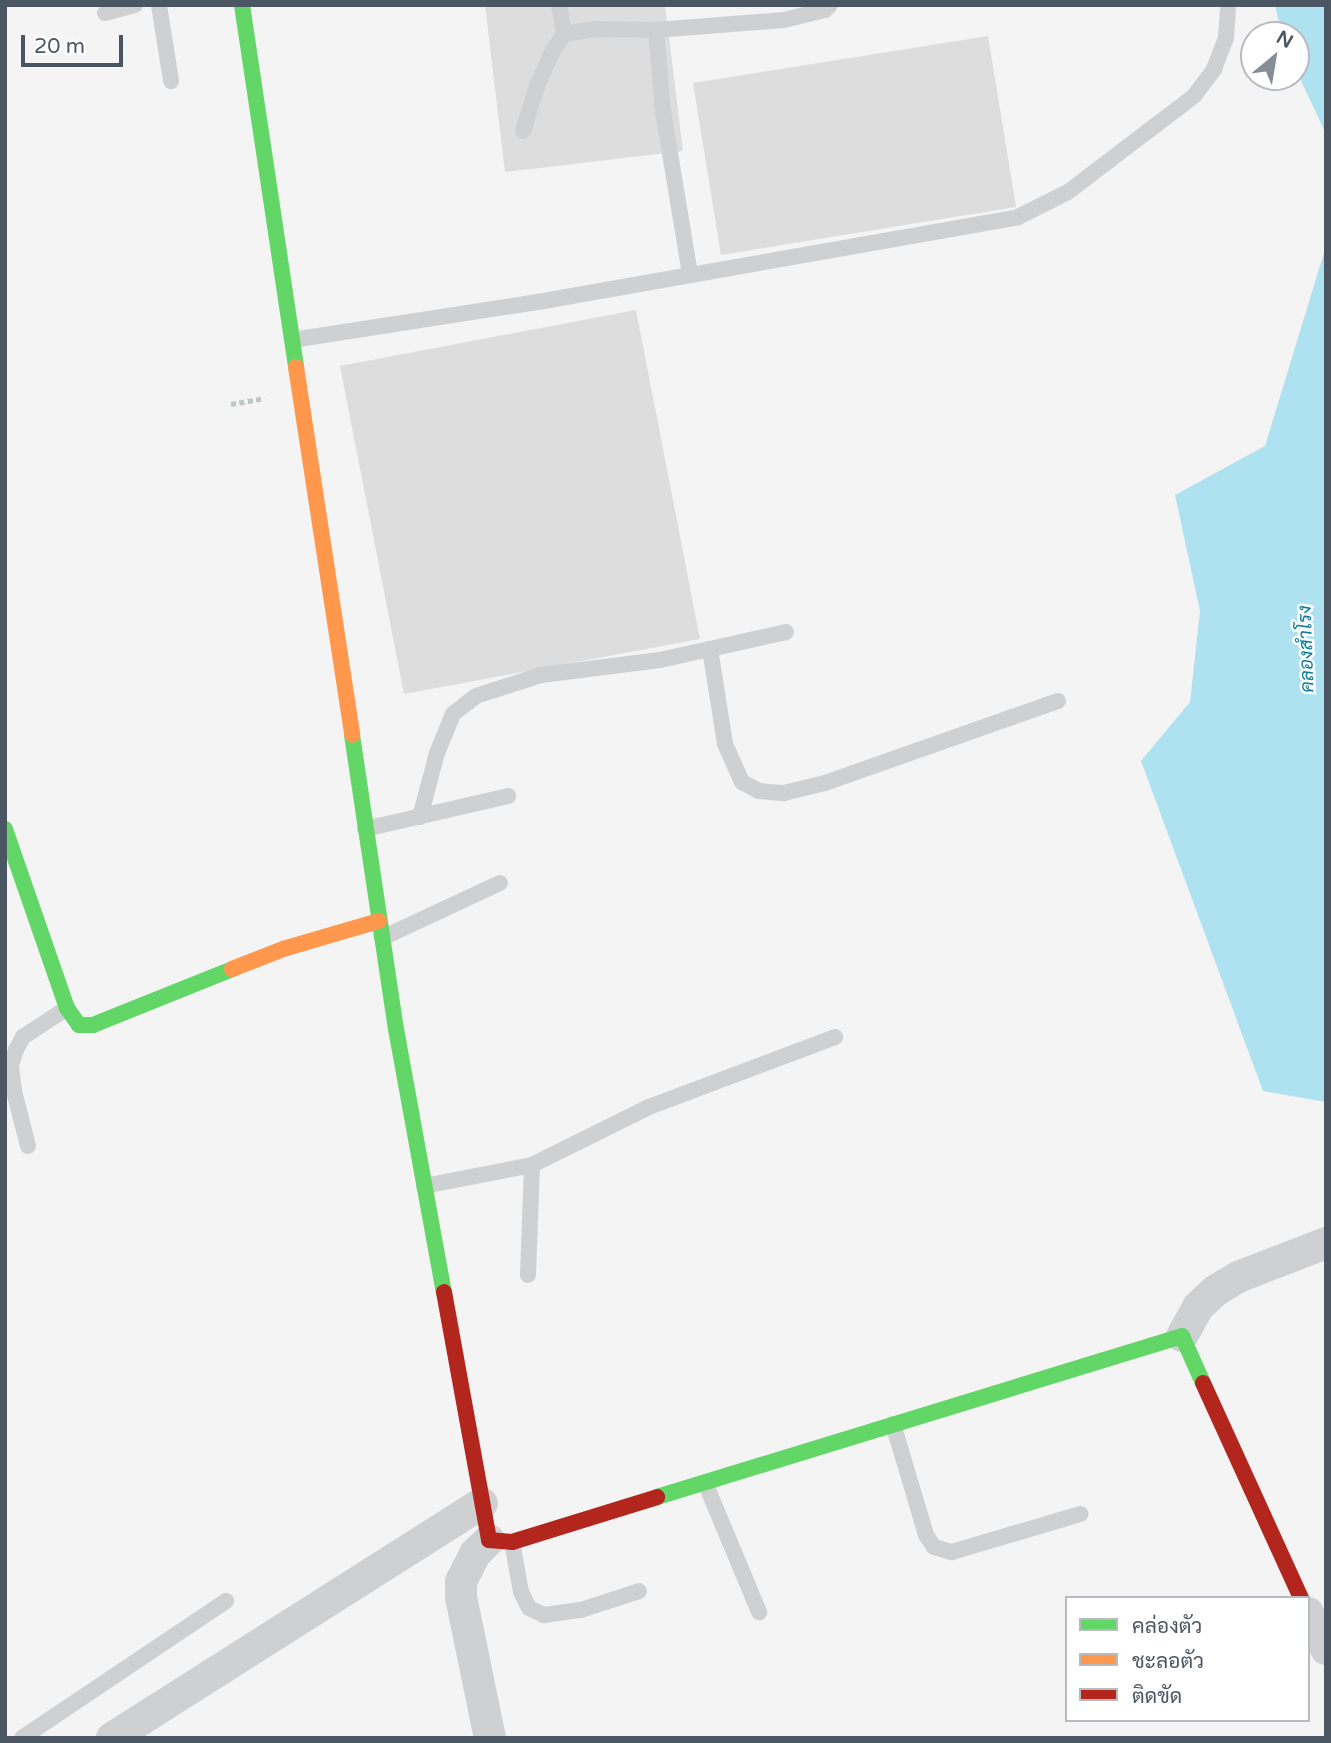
<!DOCTYPE html>
<meta charset="utf-8">
<style>
body{margin:0}
#map{position:relative;width:1331px;height:1743px;overflow:hidden;background:#f4f4f4;font-family:"Varela Round",Sarabun,sans-serif}
div>[style]{position:absolute}
.water>*{inset:0;background:#aee2f0}
.building>*{inset:0;background:#ddddde}
.path>*{height:4.5px;margin-top:-2.25px;transform-origin:0;background:repeating-linear-gradient(90deg,#bcc7c4 0 5px,transparent 0 8.5px)}
.lane>*{height:16px;margin:-8px;padding:0 8px;transform-origin:8px;border-radius:8px;background:#ced0d2}
.street>*{height:32px;margin:-16px;padding:0 16px;transform-origin:16px;border-radius:16px;background:#ced0d2}
.fast>*{height:16px;margin:-8px;padding:0 8px;transform-origin:8px;border-radius:8px;background:#63d668}
.slow>*{height:16px;margin:-8px;padding:0 8px;transform-origin:8px;border-radius:8px;background:#ff974d}
.jam>*{height:16px;margin:-8px;padding:0 8px;transform-origin:8px;border-radius:8px;background:#b3261e}
span{translate:-50% -50%;white-space:nowrap;text-align:center;line-height:1.15;-webkit-text-stroke:5px #fff;paint-order:stroke}
.water-label{font-size:19px;color:#0c7c9b;font-style:italic}
.frame{position:absolute;inset:0;border:7px solid #4a5661;pointer-events:none}
.legend{position:absolute;left:1065px;top:1596px;width:245px;height:126px;box-sizing:border-box;background:#fff;border:2px solid #b7bbc0;margin:0;padding:9px 12px;list-style:none;font-size:21px;color:#4a5661}
.legend li{display:flex;align-items:center;gap:14px;height:35px}
.legend b{width:35px;border:2px solid #b7bbc0}
.north{position:absolute;left:1240px;top:21px;width:70px;height:70px;box-sizing:border-box;background:#fff;border:2px solid #b7bbc0;border-radius:50%;rotate:30deg;font-size:19px;font-weight:700;line-height:28px;text-align:center;color:#4a5661}
.north::after{content:'';display:block;margin:auto;width:24px;height:32px;background:#868d94;clip-path:polygon(50% 0,100% 100%,50% 72%,0 100%)}
.scale{position:absolute;left:21px;top:35px;width:102px;height:32px;box-sizing:border-box;border:4px solid #4a5661;border-top:0;padding-left:9px;font-size:21px;line-height:24px;white-space:nowrap;color:#4a5661;-webkit-text-stroke:5px #fff;paint-order:stroke}
</style>
<div id="map">
<div class="water">
<i style="clip-path:polygon(1275px 5px,1326px 5px,1326px 134px,1296px 70px,1296px 35px,1282px 35px)"></i>
<i style="clip-path:polygon(1326px 246px,1326px 1102px,1263px 1091px,1141px 761px,1190px 702px,1200px 611px,1175px 495px,1265px 446px)"></i>
</div>
<div class="building">
<i style="clip-path:polygon(485px 5px,665px 5px,683px 151px,505px 172px)"></i>
<i style="clip-path:polygon(988px 36px,1016px 207px,721px 255px,693px 83px)"></i>
<i style="clip-path:polygon(636px 310px,700px 639px,404px 694px,340px 366px)"></i>
</div>
<div class="path">
<i style="left:231px;top:404px;width:34px;rotate:-10deg"></i>
</div>
<div class="lane">
<i style="left:159px;top:5px;width:77px;rotate:81deg"></i>
<i style="left:559px;top:5px;width:29px;rotate:80deg"></i>
<i style="left:105px;top:13px;width:31px;rotate:-15deg"></i>
<i style="left:656px;top:30px;width:81px;rotate:85.1deg"></i>
<i style="left:663px;top:111px;width:165px;rotate:80.6deg"></i>
<i style="left:523px;top:131px;width:47px;rotate:-72.7deg"></i>
<i style="left:537px;top:86px;width:37px;rotate:-66deg"></i>
<i style="left:552px;top:52px;width:22px;rotate:-56deg"></i>
<i style="left:564px;top:34px;width:32px;rotate:-9deg"></i>
<i style="left:596px;top:29px;width:60px;rotate:1deg"></i>
<i style="left:656px;top:30px;width:128px;rotate:-4.5deg"></i>
<i style="left:784px;top:20px;width:42px;rotate:-13.7deg"></i>
<i style="left:825px;top:10px;width:7px;rotate:-45deg"></i>
<i style="left:292px;top:340px;width:260px;rotate:-8.8deg"></i>
<i style="left:549px;top:300px;width:476px;rotate:-10deg"></i>
<i style="left:1018px;top:217px;width:56px;rotate:-26.6deg"></i>
<i style="left:1068px;top:192px;width:158px;rotate:-37.3deg"></i>
<i style="left:1194px;top:96px;width:34px;rotate:-53deg"></i>
<i style="left:1214px;top:69px;width:34px;rotate:-69deg"></i>
<i style="left:1226px;top:37px;width:32px;rotate:-86deg"></i>
<i style="left:710px;top:649px;width:96px;rotate:81deg"></i>
<i style="left:725px;top:744px;width:42px;rotate:65.9deg"></i>
<i style="left:742px;top:782px;width:19px;rotate:28deg"></i>
<i style="left:759px;top:791px;width:25px;rotate:5deg"></i>
<i style="left:784px;top:793px;width:42px;rotate:-13.7deg"></i>
<i style="left:825px;top:783px;width:247px;rotate:-19.4deg"></i>
<i style="left:420px;top:817px;width:66px;rotate:-75.1deg"></i>
<i style="left:437px;top:753px;width:42px;rotate:-67.7deg"></i>
<i style="left:453px;top:714px;width:29px;rotate:-38deg"></i>
<i style="left:476px;top:696px;width:68px;rotate:-17.9deg"></i>
<i style="left:541px;top:675px;width:120px;rotate:-7.2deg"></i>
<i style="left:660px;top:660px;width:129px;rotate:-12.5deg"></i>
<i style="left:365px;top:829px;width:147px;rotate:-13deg"></i>
<i style="left:382px;top:938px;width:130px;rotate:-25deg"></i>
<i style="left:28px;top:1146px;width:57px;rotate:-104.3deg"></i>
<i style="left:14px;top:1091px;width:26px;rotate:-97deg"></i>
<i style="left:11px;top:1065px;width:16px;rotate:-72deg"></i>
<i style="left:16px;top:1050px;width:15px;rotate:-62deg"></i>
<i style="left:23px;top:1037px;width:53px;rotate:-33.4deg"></i>
<i style="left:424px;top:1186px;width:110px;rotate:-11deg"></i>
<i style="left:532px;top:1165px;width:131px;rotate:-26.4deg"></i>
<i style="left:649px;top:1107px;width:199px;rotate:-20.6deg"></i>
<i style="left:528px;top:1275px;width:110px;rotate:-87.9deg"></i>
<i style="left:893px;top:1424px;width:116px;rotate:73.4deg"></i>
<i style="left:926px;top:1535px;width:14px;rotate:56deg"></i>
<i style="left:934px;top:1547px;width:19px;rotate:16deg"></i>
<i style="left:952px;top:1552px;width:134px;rotate:-16.5deg"></i>
<i style="left:706px;top:1485px;width:138px;rotate:67.3deg"></i>
<i style="left:512px;top:1542px;width:51px;rotate:79.8deg"></i>
<i style="left:521px;top:1592px;width:18px;rotate:63deg"></i>
<i style="left:529px;top:1608px;width:17px;rotate:25deg"></i>
<i style="left:544px;top:1615px;width:37px;rotate:-8deg"></i>
<i style="left:581px;top:1610px;width:61px;rotate:-18.1deg"></i>
<i style="left:22px;top:1738px;width:246px;rotate:-33.9deg"></i>
</div>
<div class="street">
<i style="left:1182px;top:1336px;width:33px;rotate:-61deg"></i>
<i style="left:1198px;top:1307px;width:23px;rotate:-43deg"></i>
<i style="left:1215px;top:1291px;width:27px;rotate:-31deg"></i>
<i style="left:1238px;top:1277px;width:94px;rotate:-21.1deg"></i>
<i style="left:489px;top:1540px;width:20px;rotate:135deg"></i>
<i style="left:475px;top:1554px;width:31px;rotate:117deg"></i>
<i style="left:461px;top:1582px;width:15px;rotate:90deg"></i>
<i style="left:461px;top:1597px;width:144px;rotate:78.4deg"></i>
<i style="left:1308px;top:1613px;width:40px;rotate:63.4deg"></i>
<i style="left:112px;top:1738px;width:438px;rotate:-32.4deg"></i>
</div>
<div class="fast">
<i style="left:242px;top:5px;width:366px;rotate:81.5deg"></i>
<i style="left:352px;top:735px;width:297px;rotate:81.5deg"></i>
<i style="left:396px;top:1029px;width:267px;rotate:79.7deg"></i>
<i style="left:5px;top:829px;width:189px;rotate:70.9deg"></i>
<i style="left:67px;top:1008px;width:21px;rotate:55deg"></i>
<i style="left:79px;top:1025px;width:14px"></i>
<i style="left:93px;top:1025px;width:150px;rotate:-21.9deg"></i>
<i style="left:657px;top:1497px;width:549px;rotate:-17.05deg"></i>
<i style="left:1182px;top:1336px;width:51px;rotate:65.9deg"></i>
</div>
<div class="slow">
<i style="left:296px;top:367px;width:372px;rotate:81.3deg"></i>
<i style="left:232px;top:969px;width:55px;rotate:-21.4deg"></i>
<i style="left:283px;top:949px;width:100px;rotate:-16.3deg"></i>
</div>
<div class="jam">
<i style="left:444px;top:1292px;width:252px;rotate:79.7deg"></i>
<i style="left:489px;top:1540px;width:23px;rotate:5deg"></i>
<i style="left:512px;top:1542px;width:152px;rotate:-17.2deg"></i>
<i style="left:1203px;top:1383px;width:236px;rotate:65.5deg"></i>
</div>
<div class="water-label">
<span style="left:1307px;top:649px;rotate:-92deg">คลองสำโรง</span>
</div>
<div class="frame"></div>
<ul class="legend">
<li><b style="height:9px;background:#63d668"></b>คล่องตัว</li>
<li><b style="height:9px;background:#ff974d"></b>ชะลอตัว</li>
<li><b style="height:9px;background:#b3261e"></b>ติดขัด</li>
</ul>
<div class="north">N</div>
<div class="scale">20 m</div>
</div>
